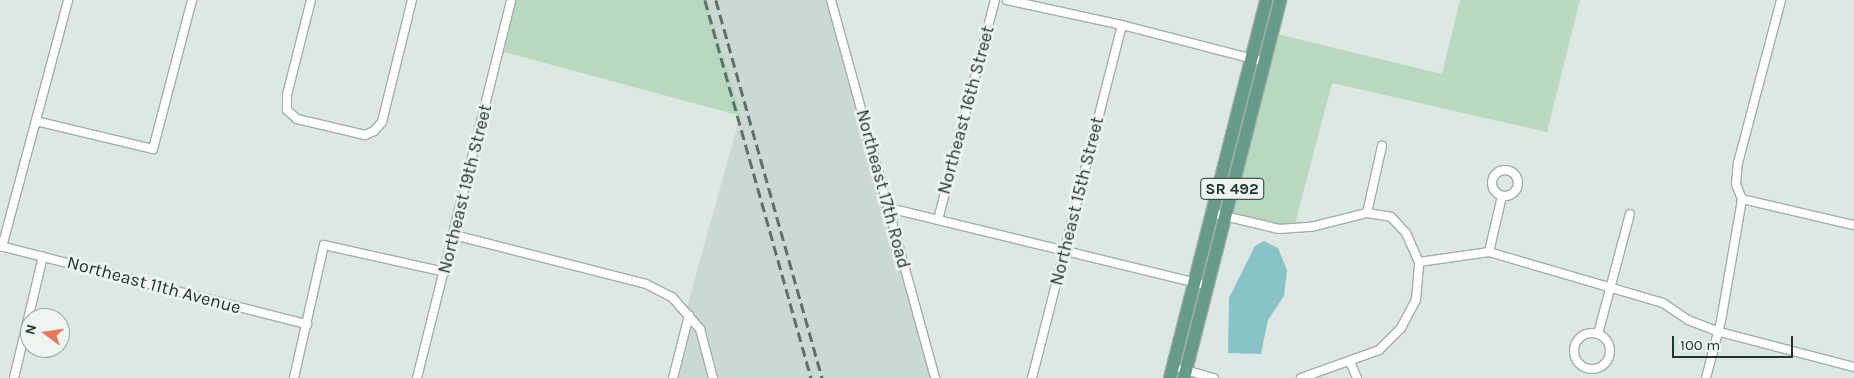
<!DOCTYPE html>
<style>
body{margin:0}
#map{position:relative;width:1854px;height:378px;overflow:hidden;background:#dee8e3;font-family:Karla,sans-serif}
div>[style]{position:absolute}
.built>*{inset:0;background:#ccd8d2}
.green>*{inset:0;background:#b8d8bf}
.water>*{inset:0;background:#89c3ca}
.roads{filter:drop-shadow(1px 0 #a2afa9) drop-shadow(-1px 0 #a2afa9) drop-shadow(0 1px #a2afa9) drop-shadow(0 -1px #a2afa9)}
.minor>*{height:8px;margin:-4px;padding:0 4px;transform-origin:4px;border-radius:4px;background:#fff}
.minor>.ring{margin:-4px;padding:0;box-sizing:content-box;background:none;border:8px solid #fff;border-radius:50%}
.primary>*{height:12px;margin:-6px;padding:0 6px;transform-origin:6px;border-radius:6px;background:#669a8a}
.rail>*{height:2.5px;margin-top:-1.25px;transform-origin:0;background:repeating-linear-gradient(90deg,#5b726b 0 10px,transparent 0 15px)}
span{translate:-50% -50%;white-space:nowrap;text-align:center;line-height:1.15;-webkit-text-stroke:5px #eef5f1;paint-order:stroke}
.shield-label span{padding:1px 4px;background:#eef5f1;border:1px solid;border-radius:4px;-webkit-text-stroke-width:0}
.shield-label{font-size:16px;color:#21362f;font-weight:700}
.street-label{font-size:18px;color:#21362f}
.north{position:absolute;left:20px;top:308px;width:50px;height:50px;box-sizing:border-box;background:#eef5f1;border:1px solid #9ca9a3;border-radius:50%;rotate:284deg;font-size:14px;font-weight:700;line-height:20px;text-align:center;color:#21362f}
.north::after{content:'';display:block;margin:auto;width:18px;height:22px;background:#e6785e;clip-path:polygon(50% 0,100% 100%,50% 72%,0 100%)}
.scale{position:absolute;left:1672px;top:336px;width:121px;height:22px;box-sizing:border-box;border:2px solid #21362f;border-top:0;padding-left:6px;font-size:15px;line-height:18px;white-space:nowrap;color:#21362f;-webkit-text-stroke:4px #eef5f1;paint-order:stroke}
</style>
<div id="map">
<div class="built">
<i style="clip-path:polygon(707px 0,826px 0,930px 378px,718px 378px,704px 327px,687px 307px,740px 116px)"></i>
<i style="clip-path:polygon(692px 325px,702px 350px,709px 378px,678px 378px)"></i>
</div>
<div class="green">
<i style="clip-path:polygon(516px 0,707px 0,741px 116px,504px 52px)"></i>
<i style="clip-path:polygon(1460px 0,1580px 0,1547px 132px,1332px 83px,1295px 224px,1273px 224px,1231px 214px,1277px 34px,1442px 74px)"></i>
</div>
<div class="water">
<i style="clip-path:polygon(1264px 241px,1278px 248px,1287px 270px,1284px 296px,1268px 320px,1261px 354px,1228px 353px,1229px 298px,1255px 246px)"></i>
</div>
<div class="roads">
<div class="minor">
<i style="left:311px;top:0;width:98px;rotate:104.2deg"></i>
<i style="left:287px;top:95px;width:15px;rotate:90deg"></i>
<i style="left:287px;top:110px;width:13px;rotate:42deg"></i>
<i style="left:297px;top:119px;width:70px;rotate:13.2deg"></i>
<i style="left:365px;top:135px;width:10px;rotate:-24deg"></i>
<i style="left:374px;top:131px;width:12px;rotate:-48deg"></i>
<i style="left:382px;top:122px;width:126px;rotate:-76.2deg"></i>
<i style="left:831px;top:0;width:392px;rotate:74.6deg"></i>
<i style="left:1007px;top:0;width:118px;rotate:12.3deg"></i>
<i style="left:1122px;top:25px;width:148px;rotate:14.5deg"></i>
<i style="left:36px;top:121px;width:120px;rotate:13.5deg"></i>
<i style="left:153px;top:149px;width:154px;rotate:-75.3deg"></i>
<i class="ring" style="left:1492px;top:170px;width:18px;height:18px"></i>
<i style="left:1742px;top:199px;width:115px;rotate:13.1deg"></i>
<i style="left:889px;top:208px;width:328px;rotate:13.7deg"></i>
<i style="left:1212px;top:213px;width:69px;rotate:13.4deg"></i>
<i style="left:1279px;top:229px;width:32px;rotate:-4deg"></i>
<i style="left:1311px;top:227px;width:58px;rotate:-14deg"></i>
<i style="left:1367px;top:213px;width:24px;rotate:9deg"></i>
<i style="left:1391px;top:217px;width:22px;rotate:47deg"></i>
<i style="left:1406px;top:233px;width:32px;rotate:66deg"></i>
<i style="left:1419px;top:262px;width:71px;rotate:-8.1deg"></i>
<i style="left:1489px;top:252px;width:181px;rotate:16.3deg"></i>
<i style="left:1663px;top:303px;width:30px;rotate:34deg"></i>
<i style="left:1688px;top:320px;width:30px;rotate:21deg"></i>
<i style="left:1716px;top:331px;width:143px;rotate:14.6deg"></i>
<i style="left:1367px;top:213px;width:69px;rotate:-77.4deg"></i>
<i style="left:938px;top:220px;width:227px;rotate:-75.5deg"></i>
<i style="left:454px;top:235px;width:198px;rotate:14.3deg"></i>
<i style="left:646px;top:284px;width:29px;rotate:27deg"></i>
<i style="left:672px;top:297px;width:43px;rotate:48.8deg"></i>
<i style="left:700px;top:329px;width:51px;rotate:75.1deg"></i>
<i style="left:0;top:246px;width:317px;rotate:14.3deg"></i>
<i style="left:2px;top:247px;width:256px;rotate:-75deg"></i>
<i style="left:1489px;top:252px;width:57px;rotate:-76.9deg"></i>
<i class="ring" style="left:1574px;top:333px;width:28px;height:28px"></i>
<i style="left:1598px;top:334px;width:124px;rotate:-75.1deg"></i>
<i style="left:1350px;top:362px;width:17px;rotate:66deg"></i>
<i style="left:1182px;top:369px;width:33px;rotate:16deg"></i>
<i style="left:14px;top:378px;width:125px;rotate:-76.6deg"></i>
<i style="left:294px;top:378px;width:136px;rotate:-77.3deg"></i>
<i style="left:324px;top:245px;width:124px;rotate:12.6deg"></i>
<i style="left:417px;top:378px;width:390px;rotate:-76deg"></i>
<i style="left:673px;top:378px;width:65px;rotate:-75.7deg"></i>
<i style="left:1032px;top:378px;width:364px;rotate:-75.7deg"></i>
<i style="left:1301px;top:378px;width:83px;rotate:-19.7deg"></i>
<i style="left:1379px;top:350px;width:31px;rotate:-45deg"></i>
<i style="left:1401px;top:328px;width:32px;rotate:-62deg"></i>
<i style="left:1416px;top:300px;width:38px;rotate:-85deg"></i>
<i style="left:1706px;top:378px;width:59px;rotate:-75.3deg"></i>
<i style="left:1721px;top:321px;width:124px;rotate:-80.2deg"></i>
<i style="left:1742px;top:199px;width:16px;rotate:-112deg"></i>
<i style="left:1736px;top:184px;width:21px;rotate:-85deg"></i>
<i style="left:1738px;top:163px;width:169px;rotate:-75.2deg"></i>
</div>
<div class="primary">
<i style="left:1170px;top:378px;width:390px;rotate:-75.7deg"></i>
<i style="left:1184px;top:378px;width:390px;rotate:-75.7deg"></i>
</div>
</div>
<div class="rail">
<i style="left:705px;top:0;width:393px;rotate:74.3deg"></i>
<i style="left:716px;top:0;width:393px;rotate:74.3deg"></i>
</div>
<div class="shield-label">
<span style="left:1232px;top:189px">SR 492</span>
</div>
<div class="street-label">
<span style="left:966px;top:110px;rotate:-75deg">Northeast 16th Street</span>
<span style="left:465px;top:189px;rotate:-76deg">Northeast 19th Street</span>
<span style="left:883px;top:189px;rotate:75deg">Northeast 17th Road</span>
<span style="left:1077px;top:201px;rotate:-76deg">Northeast 15th Street</span>
<span style="left:154px;top:285px;rotate:15deg">Northeast 11th Avenue</span>
</div>
<div class="north">N</div>
<div class="scale">100 m</div>
</div>
